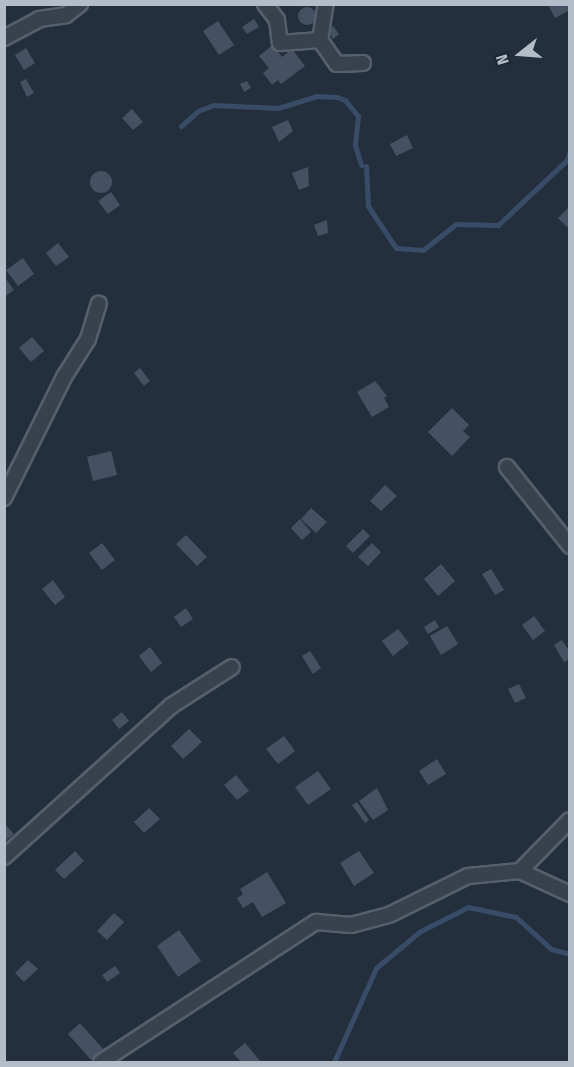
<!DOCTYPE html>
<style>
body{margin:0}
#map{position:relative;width:574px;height:1067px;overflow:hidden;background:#242f3e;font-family:"Fira Sans Condensed",sans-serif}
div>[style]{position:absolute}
.stream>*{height:5px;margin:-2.5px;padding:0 2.5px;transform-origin:2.5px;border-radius:2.5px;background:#394c67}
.building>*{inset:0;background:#455162}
.round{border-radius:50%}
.roads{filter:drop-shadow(2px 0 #565f6c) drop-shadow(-2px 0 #565f6c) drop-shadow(0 2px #565f6c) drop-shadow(0 -2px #565f6c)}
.minor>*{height:14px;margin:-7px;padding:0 7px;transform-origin:7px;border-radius:7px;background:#38414e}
span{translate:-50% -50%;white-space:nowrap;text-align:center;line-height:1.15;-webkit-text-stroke:5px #1d2633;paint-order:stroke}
.frame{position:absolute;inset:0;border:6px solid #b4bcc9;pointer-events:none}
.north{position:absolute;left:490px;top:24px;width:60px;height:60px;-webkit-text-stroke:4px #1d2633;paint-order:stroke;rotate:253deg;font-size:16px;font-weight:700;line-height:24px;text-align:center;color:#b4bcc9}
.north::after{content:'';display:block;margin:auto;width:21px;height:27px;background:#b4bcc9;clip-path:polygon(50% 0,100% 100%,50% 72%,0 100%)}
</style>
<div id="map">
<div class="stream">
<i style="left:181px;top:126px;width:23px;rotate:-41deg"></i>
<i style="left:198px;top:111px;width:17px;rotate:-21deg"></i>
<i style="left:214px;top:105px;width:64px;rotate:2.7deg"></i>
<i style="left:278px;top:108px;width:41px;rotate:-17.1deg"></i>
<i style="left:317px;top:96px;width:20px;rotate:3deg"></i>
<i style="left:337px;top:97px;width:9px;rotate:21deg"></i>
<i style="left:345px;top:100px;width:21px;rotate:51deg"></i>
<i style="left:358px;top:116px;width:29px;rotate:96deg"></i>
<i style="left:355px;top:145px;width:21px;rotate:73deg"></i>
<i style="left:366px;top:166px;width:40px;rotate:87.1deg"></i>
<i style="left:368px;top:206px;width:50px;rotate:56.3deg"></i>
<i style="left:396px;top:248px;width:27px;rotate:4deg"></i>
<i style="left:423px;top:250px;width:42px;rotate:-38.2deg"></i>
<i style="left:456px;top:224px;width:42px;rotate:1.4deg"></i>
<i style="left:498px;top:225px;width:95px;rotate:-43.3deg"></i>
<i style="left:567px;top:160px;width:9px;rotate:-72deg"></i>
<i style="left:334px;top:1062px;width:103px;rotate:-65.9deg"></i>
<i style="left:376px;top:968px;width:56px;rotate:-39.9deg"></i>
<i style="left:419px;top:932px;width:55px;rotate:-27deg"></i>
<i style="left:468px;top:907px;width:49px;rotate:11.8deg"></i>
<i style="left:516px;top:917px;width:47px;rotate:42.4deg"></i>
<i style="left:551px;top:949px;width:20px;rotate:15deg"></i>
</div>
<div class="building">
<i style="clip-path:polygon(548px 4px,570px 4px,570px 10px,555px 18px)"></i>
<i class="round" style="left:298px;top:7px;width:18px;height:18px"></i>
<i style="clip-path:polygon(254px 19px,259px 27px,247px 34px,242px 27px)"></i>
<i style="clip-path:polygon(218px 21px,234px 45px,219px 55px,203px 31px)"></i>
<i style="clip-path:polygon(333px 26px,339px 34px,333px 39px,327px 31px)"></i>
<i style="clip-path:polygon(273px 45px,282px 57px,292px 49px,305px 66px,281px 84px,278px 80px,272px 85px,263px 73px,269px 68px,259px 56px)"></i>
<i style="clip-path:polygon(26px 48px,35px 63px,24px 70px,15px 55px)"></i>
<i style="clip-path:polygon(26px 79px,34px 93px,27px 97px,20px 82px)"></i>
<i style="clip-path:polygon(247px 81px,251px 88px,244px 92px,240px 84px)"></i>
<i style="clip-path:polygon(132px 109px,143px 122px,133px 130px,122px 118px)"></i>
<i style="clip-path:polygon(288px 120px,293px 131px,279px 142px,272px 127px)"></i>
<i style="clip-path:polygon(407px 135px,413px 148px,396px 156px,390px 144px)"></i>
<i style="clip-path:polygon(308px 167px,309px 186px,299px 190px,292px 173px)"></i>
<i class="round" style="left:90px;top:171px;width:22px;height:22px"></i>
<i style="clip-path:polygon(111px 192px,120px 205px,108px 214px,98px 201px)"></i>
<i style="clip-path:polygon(568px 208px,570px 225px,567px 227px,558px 218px)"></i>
<i style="clip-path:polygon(327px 220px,328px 233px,318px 236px,314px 225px)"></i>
<i style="clip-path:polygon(58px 243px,69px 257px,56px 266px,46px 253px)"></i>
<i style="clip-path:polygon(23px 258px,34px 274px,18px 286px,6px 270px)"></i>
<i style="clip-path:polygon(6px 279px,14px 290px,4px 297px,4px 281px)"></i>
<i style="clip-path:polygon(32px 337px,44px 351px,31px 362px,19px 348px)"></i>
<i style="clip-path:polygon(140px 368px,150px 381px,144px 386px,134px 373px)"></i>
<i style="clip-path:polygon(375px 381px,387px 396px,384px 398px,389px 407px,372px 417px,357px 392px)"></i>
<i style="clip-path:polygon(452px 408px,469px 425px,463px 431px,470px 437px,452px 456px,428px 432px)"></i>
<i style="clip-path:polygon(111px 451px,117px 475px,93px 481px,87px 457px)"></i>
<i style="clip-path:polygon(385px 485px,397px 496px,381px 511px,370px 501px)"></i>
<i style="clip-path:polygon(311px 508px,327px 522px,316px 533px,301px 519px)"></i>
<i style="clip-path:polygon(300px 519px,311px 532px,302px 540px,291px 528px)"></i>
<i style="clip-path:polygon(363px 529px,370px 536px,353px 553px,346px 546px)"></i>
<i style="clip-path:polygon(186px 535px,207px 557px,197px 566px,176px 544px)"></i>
<i style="clip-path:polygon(102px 543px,115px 560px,102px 570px,89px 553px)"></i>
<i style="clip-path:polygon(372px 543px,381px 552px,368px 566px,358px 557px)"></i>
<i style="clip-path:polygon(441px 564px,455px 581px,438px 596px,424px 579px)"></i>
<i style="clip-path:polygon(491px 569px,504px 590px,495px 595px,482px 574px)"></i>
<i style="clip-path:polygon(53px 580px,65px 597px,55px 605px,42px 589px)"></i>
<i style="clip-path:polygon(186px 608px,193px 619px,181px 627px,174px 617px)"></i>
<i style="clip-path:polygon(534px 616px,545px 631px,533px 640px,522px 625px)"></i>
<i style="clip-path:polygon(435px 620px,439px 627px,428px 634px,424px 627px)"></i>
<i style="clip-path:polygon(447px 626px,458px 644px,441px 655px,430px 636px)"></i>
<i style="clip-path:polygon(398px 629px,409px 643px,393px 656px,382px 641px)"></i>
<i style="clip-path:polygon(562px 640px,570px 652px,570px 659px,564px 662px,554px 645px)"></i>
<i style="clip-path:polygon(150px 647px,162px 663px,151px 672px,139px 656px)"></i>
<i style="clip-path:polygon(310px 651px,321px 668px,313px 674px,302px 656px)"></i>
<i style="clip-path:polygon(519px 684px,526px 698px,515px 703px,508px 689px)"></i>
<i style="clip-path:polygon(122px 712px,129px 721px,119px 729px,112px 720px)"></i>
<i style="clip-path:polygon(189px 729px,202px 742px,183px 759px,171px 746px)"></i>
<i style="clip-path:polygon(284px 736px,295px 751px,278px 764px,266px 749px)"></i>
<i style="clip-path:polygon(437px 759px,446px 774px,428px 785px,419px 771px)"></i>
<i style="clip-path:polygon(318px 771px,331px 789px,308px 805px,295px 787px)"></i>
<i style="clip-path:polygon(236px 775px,249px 791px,237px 800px,224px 785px)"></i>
<i style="clip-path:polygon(377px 788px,388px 810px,373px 820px,359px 801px)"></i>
<i style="clip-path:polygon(357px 802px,369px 820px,365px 823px,352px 805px)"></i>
<i style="clip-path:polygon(149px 808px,160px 819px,144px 833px,134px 822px)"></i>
<i style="clip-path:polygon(4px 823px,14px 834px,4px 842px)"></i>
<i style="clip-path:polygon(75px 851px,84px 861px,64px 879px,55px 870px)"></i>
<i style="clip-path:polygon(359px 851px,374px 873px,354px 886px,340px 863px)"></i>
<i style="clip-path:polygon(267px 872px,286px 903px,262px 917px,253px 902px,243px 908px,237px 898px,243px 894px,240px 889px)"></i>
<i style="clip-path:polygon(114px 913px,124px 922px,107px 940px,97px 931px)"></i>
<i style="clip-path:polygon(179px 930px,201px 961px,178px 977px,157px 946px)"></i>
<i style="clip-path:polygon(28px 960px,38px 969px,24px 982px,15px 973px)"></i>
<i style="clip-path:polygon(115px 966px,120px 973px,107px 982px,102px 975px)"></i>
<i style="clip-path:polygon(80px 1023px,103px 1049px,91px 1060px,68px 1034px)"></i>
<i style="clip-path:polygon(245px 1043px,261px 1062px,241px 1062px,233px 1053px)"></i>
</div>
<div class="roads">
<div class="minor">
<i style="left:265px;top:4px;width:20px;rotate:53deg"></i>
<i style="left:277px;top:20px;width:23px;rotate:83deg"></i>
<i style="left:280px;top:43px;width:40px;rotate:-4.3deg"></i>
<i style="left:320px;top:40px;width:36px;rotate:-81deg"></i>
<i style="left:4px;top:38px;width:40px;rotate:-28deg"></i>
<i style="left:39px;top:19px;width:27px;rotate:-8deg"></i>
<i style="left:66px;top:15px;width:18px;rotate:-38deg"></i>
<i style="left:320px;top:40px;width:29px;rotate:55deg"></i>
<i style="left:337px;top:64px;width:26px;rotate:-2deg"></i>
<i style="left:507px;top:467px;width:101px;rotate:51.4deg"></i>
<i style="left:4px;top:498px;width:135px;rotate:-63.6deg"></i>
<i style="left:64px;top:377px;width:45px;rotate:-57.7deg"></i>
<i style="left:88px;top:339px;width:37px;rotate:-73deg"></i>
<i style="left:4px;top:857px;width:225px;rotate:-42.1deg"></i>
<i style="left:171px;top:706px;width:72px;rotate:-32.6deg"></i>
<i style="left:520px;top:871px;width:55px;rotate:24.7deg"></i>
<i style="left:101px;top:1062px;width:257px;rotate:-33.1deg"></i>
<i style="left:316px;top:922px;width:35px;rotate:5deg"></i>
<i style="left:351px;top:925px;width:39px;rotate:-15deg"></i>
<i style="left:389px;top:915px;width:88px;rotate:-26.3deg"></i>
<i style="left:468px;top:876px;width:52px;rotate:-5.5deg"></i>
<i style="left:520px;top:871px;width:71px;rotate:-45.6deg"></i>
</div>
</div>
<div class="frame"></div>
<div class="north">N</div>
</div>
